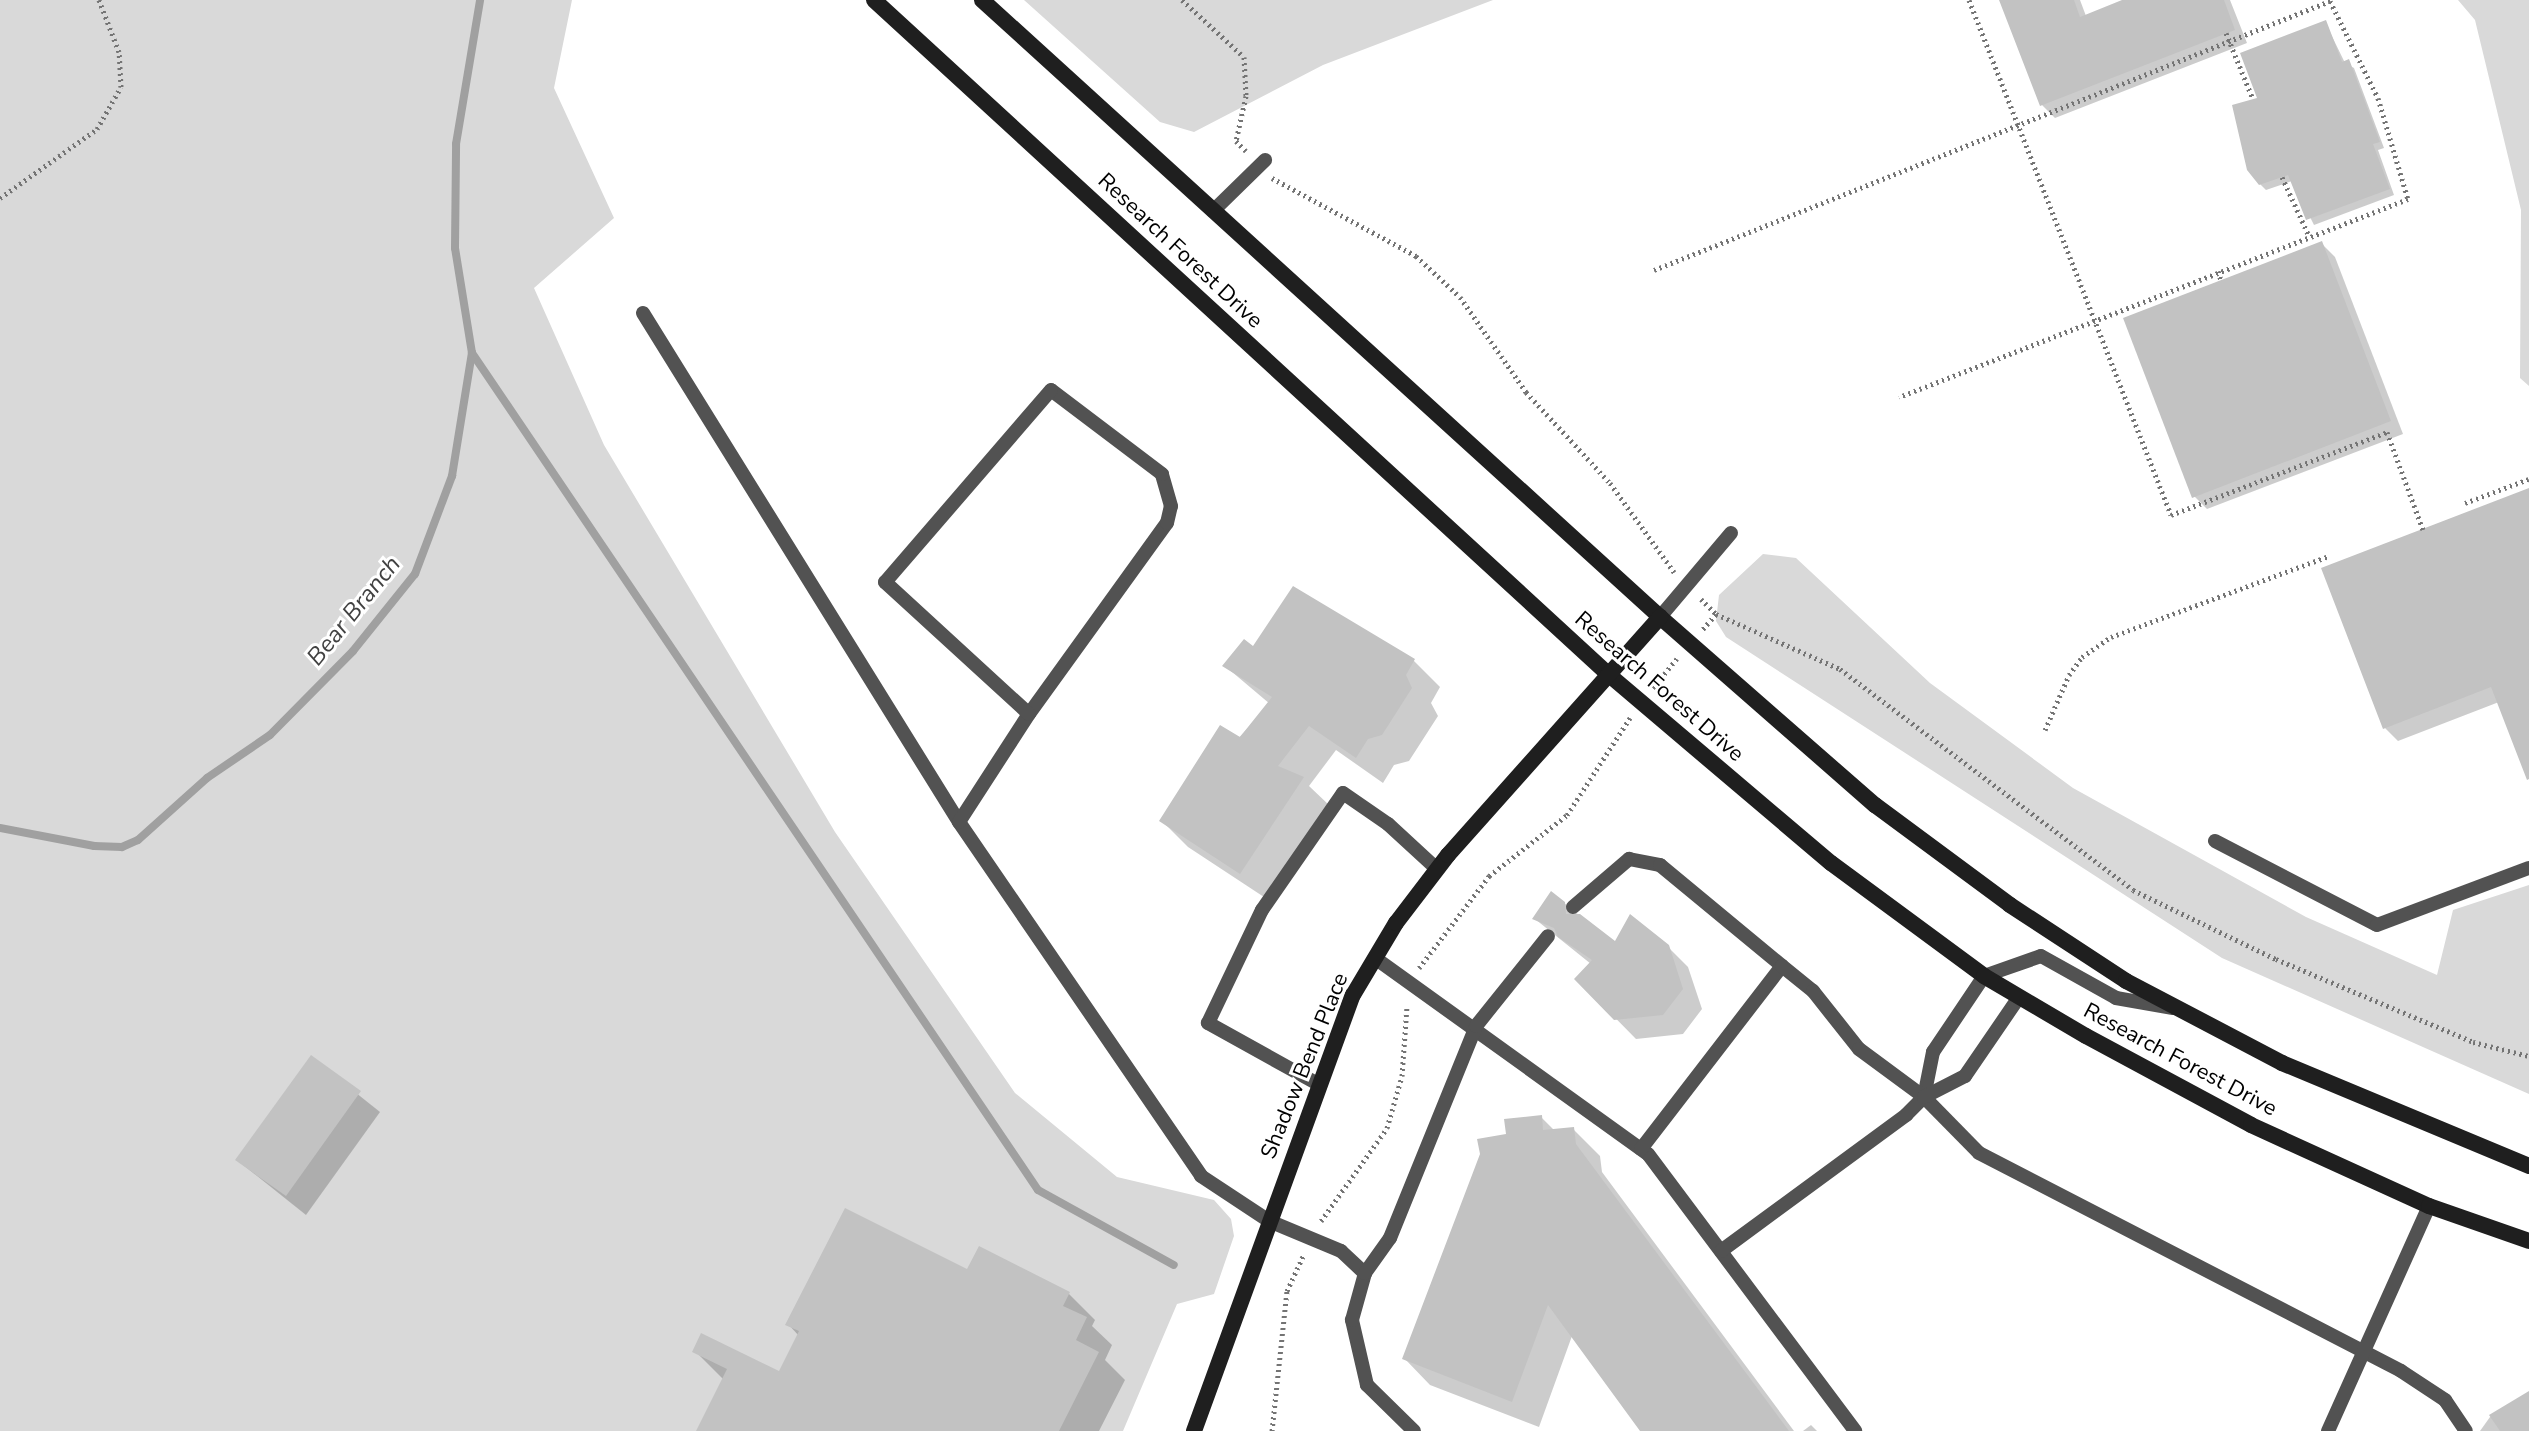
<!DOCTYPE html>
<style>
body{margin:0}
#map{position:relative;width:2529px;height:1431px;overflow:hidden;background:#fff;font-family:"Nunito Sans",sans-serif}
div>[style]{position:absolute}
.green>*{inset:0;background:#d9d9d9}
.shadow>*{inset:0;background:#0003}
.stream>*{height:8px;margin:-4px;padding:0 4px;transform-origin:4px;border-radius:4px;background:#a0a0a0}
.building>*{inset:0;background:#c2c2c2}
.path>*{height:5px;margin-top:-2.5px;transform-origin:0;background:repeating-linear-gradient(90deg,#747474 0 2px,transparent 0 6px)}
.lane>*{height:14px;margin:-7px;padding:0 7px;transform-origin:7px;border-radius:7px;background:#525252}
.secondary>*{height:16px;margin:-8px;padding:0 8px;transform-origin:8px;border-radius:8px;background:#1f1f1f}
span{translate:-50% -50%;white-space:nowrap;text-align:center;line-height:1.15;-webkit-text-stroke:6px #fff;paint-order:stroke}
.street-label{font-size:22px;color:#000}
.water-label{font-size:24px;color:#414141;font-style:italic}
</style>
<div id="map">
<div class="green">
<i style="clip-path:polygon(0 0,572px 0,554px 88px,614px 218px,534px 288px,604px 445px,835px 832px,1015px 1093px,1117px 1177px,1214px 1200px,1231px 1219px,1234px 1236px,1214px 1294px,1177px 1304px,1123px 1431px,0 1431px)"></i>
<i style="clip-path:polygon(1024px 0,1493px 0,1323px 65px,1194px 132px,1160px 122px)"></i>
<i style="clip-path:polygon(2458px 0,2529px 0,2529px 386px,2520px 378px,2521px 210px,2475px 20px)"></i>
<i style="clip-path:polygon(1763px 554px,1796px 558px,1930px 683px,2073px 788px,2306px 917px,2437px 975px,2453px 910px,2529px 885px,2529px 1094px,2222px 958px,1726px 637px,1716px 621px,1719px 595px)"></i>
</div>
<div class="shadow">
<i style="clip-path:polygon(2001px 0,2080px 0,2086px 16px,2128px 0,2230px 0,2247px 43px,2055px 118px,2042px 105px)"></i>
<i style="clip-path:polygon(2325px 22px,2345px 63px,2354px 68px,2384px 148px,2378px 150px,2394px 195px,2314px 225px,2292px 181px,2266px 190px,2260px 184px,2259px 99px)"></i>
<i style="clip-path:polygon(2322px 244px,2335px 257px,2403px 434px,2207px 509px,2194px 496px)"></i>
<i style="clip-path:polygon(2529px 490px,2529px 776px,2499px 702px,2398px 741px,2385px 728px)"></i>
<i style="clip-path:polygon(1253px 649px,1414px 661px,1440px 687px,1431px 703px,1438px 716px,1409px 761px,1394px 765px,1383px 783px,1336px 750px,1309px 786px,1329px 805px,1267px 899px,1188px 847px,1162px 821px,1270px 704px,1225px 666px)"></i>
<i style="clip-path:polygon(1564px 903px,1615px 944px,1667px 946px,1688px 967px,1702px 1009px,1683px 1034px,1636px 1039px,1577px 979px,1591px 964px,1535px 919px)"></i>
<i style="clip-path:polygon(311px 1057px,380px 1112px,306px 1215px,237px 1160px)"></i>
<i style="clip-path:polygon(1541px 1117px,1555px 1131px,1573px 1129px,1600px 1156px,1602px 1172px,1794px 1431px,1642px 1431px,1572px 1336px,1539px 1427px,1430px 1385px,1404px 1358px,1508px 1136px)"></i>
<i style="clip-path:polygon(968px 1271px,1069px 1294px,1095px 1320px,1092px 1326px,1112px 1345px,1105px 1360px,1125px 1380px,1099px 1431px,699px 1431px,724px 1380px,695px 1351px,780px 1374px,799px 1336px,788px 1324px)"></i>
<i style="clip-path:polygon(2529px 1394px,2529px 1431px,2480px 1431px,2490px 1417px)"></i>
<i style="clip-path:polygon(1811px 1425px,1817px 1431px,1803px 1431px)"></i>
</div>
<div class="stream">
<i style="left:472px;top:353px;width:1010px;rotate:55.93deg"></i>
<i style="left:1038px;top:1190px;width:155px;rotate:28.9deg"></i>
<i style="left:0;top:828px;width:96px;rotate:10.8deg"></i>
<i style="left:94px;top:846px;width:28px;rotate:2deg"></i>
<i style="left:122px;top:847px;width:17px;rotate:-24deg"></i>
<i style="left:138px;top:840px;width:93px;rotate:-41.9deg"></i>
<i style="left:207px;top:778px;width:76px;rotate:-34.3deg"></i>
<i style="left:270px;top:735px;width:118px;rotate:-45.3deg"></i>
<i style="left:353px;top:651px;width:99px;rotate:-51.2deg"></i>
<i style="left:415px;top:574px;width:105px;rotate:-69.3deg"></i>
<i style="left:452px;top:476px;width:125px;rotate:-80.8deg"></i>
<i style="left:472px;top:353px;width:106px;rotate:-99.2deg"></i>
<i style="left:455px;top:248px;width:104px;rotate:-89.4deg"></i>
<i style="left:456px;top:144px;width:146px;rotate:-80.5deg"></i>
</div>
<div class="building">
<i style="clip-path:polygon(1999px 0,2074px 0,2080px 17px,2122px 0,2224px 0,2235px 30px,2040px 106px)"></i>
<i style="clip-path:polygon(2326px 20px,2342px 62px,2349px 59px,2380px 142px,2373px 144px,2390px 189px,2306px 220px,2288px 175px,2259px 185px,2247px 170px,2232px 105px,2257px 98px,2240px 53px)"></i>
<i style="clip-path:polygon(2322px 241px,2391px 421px,2192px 498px,2123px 318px)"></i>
<i style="clip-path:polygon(2529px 488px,2529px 779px,2527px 780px,2491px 687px,2383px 729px,2321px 568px)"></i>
<i style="clip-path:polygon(1293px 586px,1415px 659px,1406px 675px,1412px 688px,1382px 735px,1368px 739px,1356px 758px,1309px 726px,1278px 766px,1304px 777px,1240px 874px,1159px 821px,1220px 725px,1240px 737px,1272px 697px,1222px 666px,1244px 639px,1253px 646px)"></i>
<i style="clip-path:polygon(1551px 891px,1565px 902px,1566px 914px,1580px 914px,1615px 941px,1630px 914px,1669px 945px,1683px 989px,1663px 1015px,1614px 1020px,1574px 979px,1592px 960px,1558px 937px,1554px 928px,1532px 919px)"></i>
<i style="clip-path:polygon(311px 1055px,361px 1091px,286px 1196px,235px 1160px)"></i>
<i style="clip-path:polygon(1542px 1115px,1543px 1130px,1574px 1127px,1576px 1144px,1789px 1431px,1640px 1431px,1548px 1305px,1512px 1402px,1402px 1359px,1480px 1154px,1477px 1139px,1506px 1134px,1504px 1119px)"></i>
<i style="clip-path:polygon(845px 1208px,967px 1269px,979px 1246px,1070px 1292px,1063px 1306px,1087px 1317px,1076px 1340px,1099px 1352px,1059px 1431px,696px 1431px,727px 1369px,692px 1352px,701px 1333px,779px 1371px,799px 1331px,785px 1325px)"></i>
<i style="clip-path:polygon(2529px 1391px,2529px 1431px,2500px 1431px,2489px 1415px)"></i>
</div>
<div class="path">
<i style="left:1182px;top:0;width:84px;rotate:42.6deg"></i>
<i style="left:1244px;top:57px;width:39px;rotate:87deg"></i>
<i style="left:1246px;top:96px;width:46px;rotate:102.5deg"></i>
<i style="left:1236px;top:141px;width:14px;rotate:45deg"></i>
<i style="left:1969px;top:0;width:553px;rotate:68.58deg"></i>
<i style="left:2171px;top:515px;width:231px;rotate:-21deg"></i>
<i style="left:2387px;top:432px;width:104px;rotate:69.8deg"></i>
<i style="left:2226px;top:33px;width:71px;rotate:67.8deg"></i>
<i style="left:2282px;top:177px;width:65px;rotate:65.4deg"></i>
<i style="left:1272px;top:178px;width:164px;rotate:28.4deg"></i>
<i style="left:1416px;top:256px;width:60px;rotate:43deg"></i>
<i style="left:1460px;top:297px;width:116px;rotate:55.2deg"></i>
<i style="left:1526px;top:392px;width:124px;rotate:47.3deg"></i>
<i style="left:1610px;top:483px;width:110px;rotate:54.3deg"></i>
<i style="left:0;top:198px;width:119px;rotate:-35.4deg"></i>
<i style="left:97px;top:129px;width:48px;rotate:-60.3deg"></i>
<i style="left:121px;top:87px;width:35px;rotate:-93deg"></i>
<i style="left:119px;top:52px;width:56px;rotate:-111deg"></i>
<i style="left:1654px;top:270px;width:728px;rotate:-21.7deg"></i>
<i style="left:2330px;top:1px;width:108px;rotate:63.7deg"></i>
<i style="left:2378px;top:98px;width:105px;rotate:73.5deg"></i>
<i style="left:2408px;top:199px;width:546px;rotate:158.74deg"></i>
<i style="left:2218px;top:271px;width:9px;rotate:72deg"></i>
<i style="left:2465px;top:503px;width:68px;rotate:-20.6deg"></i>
<i style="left:1701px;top:599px;width:21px;rotate:45deg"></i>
<i style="left:1716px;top:614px;width:21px;rotate:131deg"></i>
<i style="left:1716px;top:614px;width:136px;rotate:23.9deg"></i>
<i style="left:1840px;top:669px;width:367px;rotate:37deg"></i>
<i style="left:2133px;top:890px;width:159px;rotate:25.8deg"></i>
<i style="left:2276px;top:959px;width:214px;rotate:22.8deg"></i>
<i style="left:2473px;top:1042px;width:58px;rotate:14deg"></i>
<i style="left:1653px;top:688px;width:38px;rotate:-51deg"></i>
<i style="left:2045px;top:730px;width:60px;rotate:-66.4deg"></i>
<i style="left:2069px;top:675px;width:22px;rotate:-54deg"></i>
<i style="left:2082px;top:657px;width:35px;rotate:-35deg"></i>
<i style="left:2111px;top:637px;width:233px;rotate:-20.4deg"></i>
<i style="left:1419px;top:968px;width:116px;rotate:-52.7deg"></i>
<i style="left:1489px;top:876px;width:99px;rotate:-38deg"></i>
<i style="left:1567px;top:815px;width:116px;rotate:-57deg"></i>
<i style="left:1321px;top:1221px;width:114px;rotate:-54.6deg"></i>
<i style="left:1387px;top:1128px;width:54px;rotate:-73.9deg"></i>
<i style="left:1402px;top:1076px;width:70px;rotate:-85.9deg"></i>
<i style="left:1272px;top:1431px;width:141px;rotate:-83.9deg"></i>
<i style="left:1287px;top:1291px;width:41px;rotate:-65.3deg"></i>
</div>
<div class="lane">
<i style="left:1213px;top:211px;width:73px;rotate:-44.4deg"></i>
<i style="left:643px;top:313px;width:599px;rotate:58.17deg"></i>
<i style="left:959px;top:822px;width:429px;rotate:55.6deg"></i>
<i style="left:1201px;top:1176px;width:82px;rotate:33.5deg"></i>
<i style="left:1269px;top:1221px;width:78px;rotate:22.6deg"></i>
<i style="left:1341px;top:1251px;width:33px;rotate:43deg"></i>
<i style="left:1660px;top:617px;width:110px;rotate:-49.8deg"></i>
<i style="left:959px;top:822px;width:129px;rotate:-57.1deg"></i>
<i style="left:1029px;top:714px;width:236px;rotate:-54.2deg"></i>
<i style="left:1167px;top:523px;width:17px;rotate:-77deg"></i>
<i style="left:1171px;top:506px;width:33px;rotate:-106deg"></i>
<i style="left:1162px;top:474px;width:139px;rotate:-142.9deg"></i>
<i style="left:1051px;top:390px;width:254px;rotate:130.8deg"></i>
<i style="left:885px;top:582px;width:195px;rotate:42.5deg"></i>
<i style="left:2215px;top:841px;width:182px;rotate:27.4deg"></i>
<i style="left:2377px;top:925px;width:162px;rotate:-20.6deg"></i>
<i style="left:1573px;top:907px;width:74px;rotate:-40.6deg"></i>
<i style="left:1629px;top:859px;width:32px;rotate:11deg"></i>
<i style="left:1660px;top:865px;width:158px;rotate:39.6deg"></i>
<i style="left:1375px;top:958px;width:336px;rotate:35.7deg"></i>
<i style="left:1648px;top:1154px;width:346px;rotate:53.2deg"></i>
<i style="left:1318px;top:1084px;width:126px;rotate:-151deg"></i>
<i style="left:1208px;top:1023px;width:125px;rotate:-64.5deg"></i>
<i style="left:1262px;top:910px;width:142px;rotate:-55.3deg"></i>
<i style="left:1343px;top:793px;width:55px;rotate:34.6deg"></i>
<i style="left:1388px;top:824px;width:67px;rotate:42.6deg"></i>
<i style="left:1924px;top:1097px;width:46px;rotate:-78.7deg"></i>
<i style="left:1933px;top:1052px;width:92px;rotate:-56.1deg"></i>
<i style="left:1984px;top:976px;width:60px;rotate:-19.3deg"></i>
<i style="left:2041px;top:956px;width:86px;rotate:29.2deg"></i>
<i style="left:2116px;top:998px;width:58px;rotate:10deg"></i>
<i style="left:1641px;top:1149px;width:231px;rotate:-52.4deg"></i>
<i style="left:1782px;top:966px;width:40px;rotate:39deg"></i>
<i style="left:1813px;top:991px;width:74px;rotate:51.6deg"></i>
<i style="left:1859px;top:1049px;width:81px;rotate:36.4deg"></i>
<i style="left:1924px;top:1097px;width:78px;rotate:45.5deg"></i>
<i style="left:1979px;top:1153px;width:475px;rotate:27.3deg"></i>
<i style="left:2401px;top:1371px;width:53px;rotate:33.4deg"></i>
<i style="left:2445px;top:1400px;width:37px;rotate:56deg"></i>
<i style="left:1721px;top:1251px;width:230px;rotate:-36.3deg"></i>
<i style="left:1906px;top:1115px;width:25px;rotate:-45deg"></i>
<i style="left:1924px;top:1097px;width:46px;rotate:-27.1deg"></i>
<i style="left:1965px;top:1076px;width:96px;rotate:-55.6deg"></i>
<i style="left:1414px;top:1431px;width:66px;rotate:-135.6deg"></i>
<i style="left:1367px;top:1385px;width:67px;rotate:-103deg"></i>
<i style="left:1352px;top:1320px;width:49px;rotate:-74.5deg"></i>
<i style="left:1365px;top:1273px;width:43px;rotate:-54.5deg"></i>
<i style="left:1390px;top:1238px;width:229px;rotate:-67.9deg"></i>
<i style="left:1476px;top:1026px;width:115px;rotate:-51.3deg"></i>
<i style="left:2328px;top:1431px;width:247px;rotate:-65.8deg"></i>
</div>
<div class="secondary">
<i style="left:874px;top:0;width:997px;rotate:42.56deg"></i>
<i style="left:1608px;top:674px;width:292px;rotate:40.3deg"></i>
<i style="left:1831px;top:863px;width:190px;rotate:36.4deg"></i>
<i style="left:1984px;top:976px;width:118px;rotate:30.5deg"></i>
<i style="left:2086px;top:1036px;width:187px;rotate:28.3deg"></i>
<i style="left:2251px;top:1125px;width:196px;rotate:24.5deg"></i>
<i style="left:2429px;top:1206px;width:106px;rotate:19.3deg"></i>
<i style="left:982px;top:0;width:917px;rotate:42.3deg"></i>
<i style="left:1660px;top:617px;width:286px;rotate:41.2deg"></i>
<i style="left:1875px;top:805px;width:168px;rotate:36.5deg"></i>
<i style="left:2010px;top:905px;width:139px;rotate:33.2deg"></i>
<i style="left:2126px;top:981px;width:176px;rotate:27.7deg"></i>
<i style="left:2282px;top:1063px;width:268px;rotate:22.6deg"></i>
<i style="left:1194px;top:1431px;width:464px;rotate:-70deg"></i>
<i style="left:1353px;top:995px;width:84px;rotate:-59.2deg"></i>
<i style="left:1396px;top:923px;width:86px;rotate:-52.6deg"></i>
<i style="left:1448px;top:855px;width:319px;rotate:-48.3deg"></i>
</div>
<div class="street-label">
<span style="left:1180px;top:251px;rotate:43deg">Research Forest Drive</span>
<span style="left:1659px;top:687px;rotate:41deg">Research Forest Drive</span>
<span style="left:2180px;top:1060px;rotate:28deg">Research Forest Drive</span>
<span style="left:1305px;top:1066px;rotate:-68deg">Shadow Bend Place</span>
</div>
<div class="water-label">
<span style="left:354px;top:611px;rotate:-51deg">Bear Branch</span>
</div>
</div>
